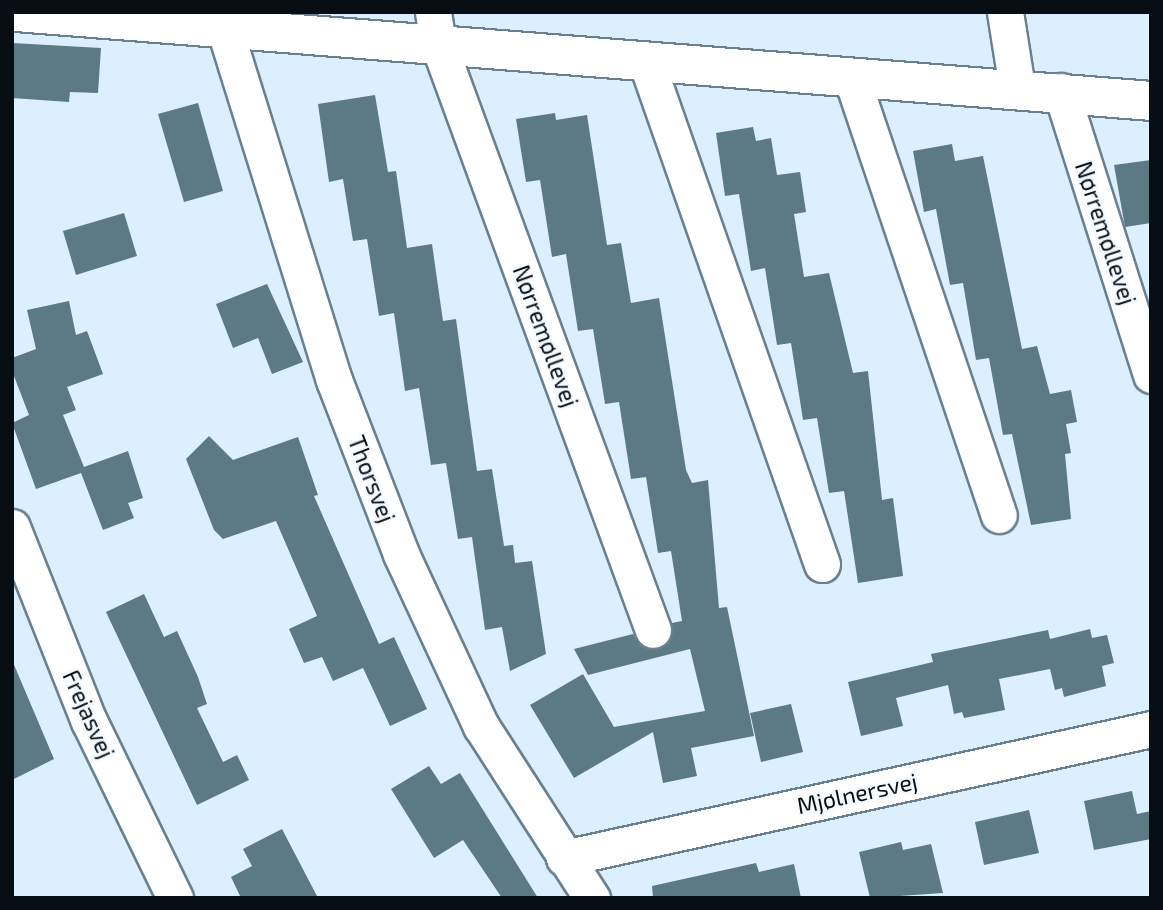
<!DOCTYPE html>
<meta charset="utf-8">
<style>
body{margin:0}
#map{position:relative;width:1163px;height:910px;overflow:hidden;background:#dbefff;font-family:"Exo 2",sans-serif}
div>[style]{position:absolute}
.building>*{inset:0;background:#5b7a83}
.roads{filter:drop-shadow(2px 0 #698091) drop-shadow(-2px 0 #698091) drop-shadow(0 2px #698091) drop-shadow(0 -2px #698091)}
.street>*{height:35px;margin:-17.5px;padding:0 17.5px;transform-origin:17.5px;border-radius:17.5px;background:#fff}
.secondary>*{height:38px;margin:-19px;padding:0 19px;transform-origin:19px;border-radius:19px;background:#fff}
span{translate:-50% -50%;white-space:nowrap;text-align:center;line-height:1.15;-webkit-text-stroke:5px #f5fafe;paint-order:stroke}
.street-label{font-size:23px;color:#060e14}
.frame{position:absolute;inset:0;border:14px solid #060e14;pointer-events:none}
</style>
<div id="map">
<div class="building">
<i style="clip-path:polygon(12px 43px,101px 48px,98px 93px,70px 92px,69px 102px,12px 98px)"></i>
<i style="clip-path:polygon(375px 95px,388px 172px,396px 171px,407px 248px,432px 244px,443px 321px,456px 319px,477px 471px,492px 469px,504px 546px,513px 545px,515px 563px,532px 561px,546px 654px,510px 671px,502px 627px,485px 630px,472px 537px,458px 539px,446px 463px,431px 465px,419px 388px,405px 391px,394px 313px,379px 316px,367px 239px,353px 241px,343px 179px,329px 182px,318px 104px)"></i>
<i style="clip-path:polygon(198px 103px,223px 191px,184px 202px,158px 114px)"></i>
<i style="clip-path:polygon(555px 113px,556px 120px,587px 115px,607px 245px,621px 243px,631px 303px,659px 298px,686px 470px,692px 483px,708px 480px,719px 608px,727px 607px,754px 736px,691px 748px,697px 776px,663px 783px,653px 732px,574px 778px,530px 705px,583px 674px,614px 727px,705px 711px,690px 649px,588px 675px,574px 649px,633px 634px,641px 646px,659px 649px,669px 642px,672px 623px,682px 621px,671px 551px,658px 553px,646px 477px,631px 479px,619px 402px,605px 404px,593px 329px,578px 331px,566px 254px,552px 257px,540px 180px,526px 182px,516px 119px)"></i>
<i style="clip-path:polygon(753px 127px,756px 141px,771px 138px,777px 175px,800px 172px,806px 212px,794px 214px,804px 277px,829px 273px,853px 373px,868px 371px,882px 500px,893px 498px,903px 576px,858px 583px,844px 491px,829px 493px,817px 418px,803px 420px,791px 343px,777px 345px,765px 268px,751px 271px,739px 194px,725px 196px,716px 133px)"></i>
<i style="clip-path:polygon(952px 144px,955px 161px,983px 156px,1022px 349px,1037px 346px,1050px 394px,1071px 390px,1077px 422px,1066px 424px,1071px 453px,1065px 454px,1071px 519px,1031px 525px,1012px 434px,1003px 435px,989px 358px,976px 360px,963px 283px,950px 285px,936px 209px,924px 212px,913px 151px)"></i>
<i style="clip-path:polygon(1151px 160px,1151px 223px,1125px 227px,1114px 165px)"></i>
<i style="clip-path:polygon(124px 213px,137px 256px,76px 275px,63px 231px)"></i>
<i style="clip-path:polygon(267px 284px,303px 362px,272px 374px,258px 338px,233px 348px,216px 304px)"></i>
<i style="clip-path:polygon(69px 301px,76px 335px,87px 331px,103px 374px,67px 387px,76px 410px,63px 415px,84px 467px,128px 451px,143px 498px,128px 503px,134px 518px,103px 530px,81px 473px,36px 489px,12px 423px,29px 415px,12px 371px,12px 358px,36px 349px,27px 310px)"></i>
<i style="clip-path:polygon(209px 436px,233px 460px,298px 437px,318px 495px,314px 496px,379px 644px,394px 637px,427px 709px,390px 726px,363px 668px,333px 681px,322px 657px,304px 663px,289px 629px,317px 616px,276px 521px,223px 539px,214px 530px,186px 459px)"></i>
<i style="clip-path:polygon(144px 594px,164px 637px,177px 631px,198px 677px,207px 704px,197px 708px,223px 762px,237px 755px,249px 780px,197px 805px,106px 612px)"></i>
<i style="clip-path:polygon(1090px 629px,1092px 638px,1107px 635px,1114px 663px,1102px 666px,1106px 686px,1064px 697px,1062px 688px,1055px 690px,1050px 669px,999px 679px,1005px 710px,964px 718px,962px 712px,954px 714px,948px 685px,896px 698px,903px 726px,861px 736px,848px 682px,933px 662px,931px 654px,1048px 630px,1050px 639px)"></i>
<i style="clip-path:polygon(12px 660px,54px 759px,12px 780px)"></i>
<i style="clip-path:polygon(791px 704px,803px 752px,761px 762px,750px 713px)"></i>
<i style="clip-path:polygon(429px 766px,441px 784px,460px 773px,538px 898px,502px 898px,463px 840px,434px 858px,391px 789px)"></i>
<i style="clip-path:polygon(1132px 791px,1137px 814px,1151px 811px,1151px 839px,1094px 850px,1084px 801px)"></i>
<i style="clip-path:polygon(1029px 810px,1039px 853px,984px 865px,975px 822px)"></i>
<i style="clip-path:polygon(282px 829px,318px 898px,241px 898px,231px 877px,252px 866px,243px 849px)"></i>
<i style="clip-path:polygon(901px 842px,903px 850px,931px 844px,943px 893px,870px 898px,859px 852px)"></i>
<i style="clip-path:polygon(756px 863px,759px 872px,794px 864px,801px 898px,653px 898px,652px 886px)"></i>
</div>
<div class="roads">
<div class="street">
<i style="left:433px;top:12px;width:31px;rotate:81deg"></i>
<i style="left:438px;top:43px;width:625px;rotate:69.88deg"></i>
<i style="left:1005px;top:12px;width:77px;rotate:81deg"></i>
<i style="left:224px;top:27px;width:370px;rotate:72.7deg"></i>
<i style="left:334px;top:380px;width:186px;rotate:68.9deg"></i>
<i style="left:401px;top:554px;width:190px;rotate:65.1deg"></i>
<i style="left:481px;top:726px;width:205px;rotate:57.2deg"></i>
<i style="left:646px;top:61px;width:533px;rotate:70.72deg"></i>
<i style="left:852px;top:79px;width:460px;rotate:71.4deg"></i>
<i style="left:1061px;top:91px;width:298px;rotate:72.4deg"></i>
<i style="left:12px;top:527px;width:209px;rotate:68.4deg"></i>
<i style="left:89px;top:721px;width:197px;rotate:64.1deg"></i>
<i style="left:564px;top:858px;width:601px;rotate:-12.39deg"></i>
</div>
<div class="secondary">
<i style="left:16px;top:12px;width:1138px;rotate:4.48deg"></i>
</div>
</div>
<div class="street-label">
<span style="left:1106px;top:233px;rotate:72deg">Nørremøllevej</span>
<span style="left:546px;top:336px;rotate:70deg">Nørremøllevej</span>
<span style="left:372px;top:479px;rotate:69deg">Thorsvej</span>
<span style="left:89px;top:714px;rotate:66deg">Frejasvej</span>
<span style="left:857px;top:793px;rotate:-12deg">Mjølnersvej</span>
</div>
<div class="frame"></div>
</div>
